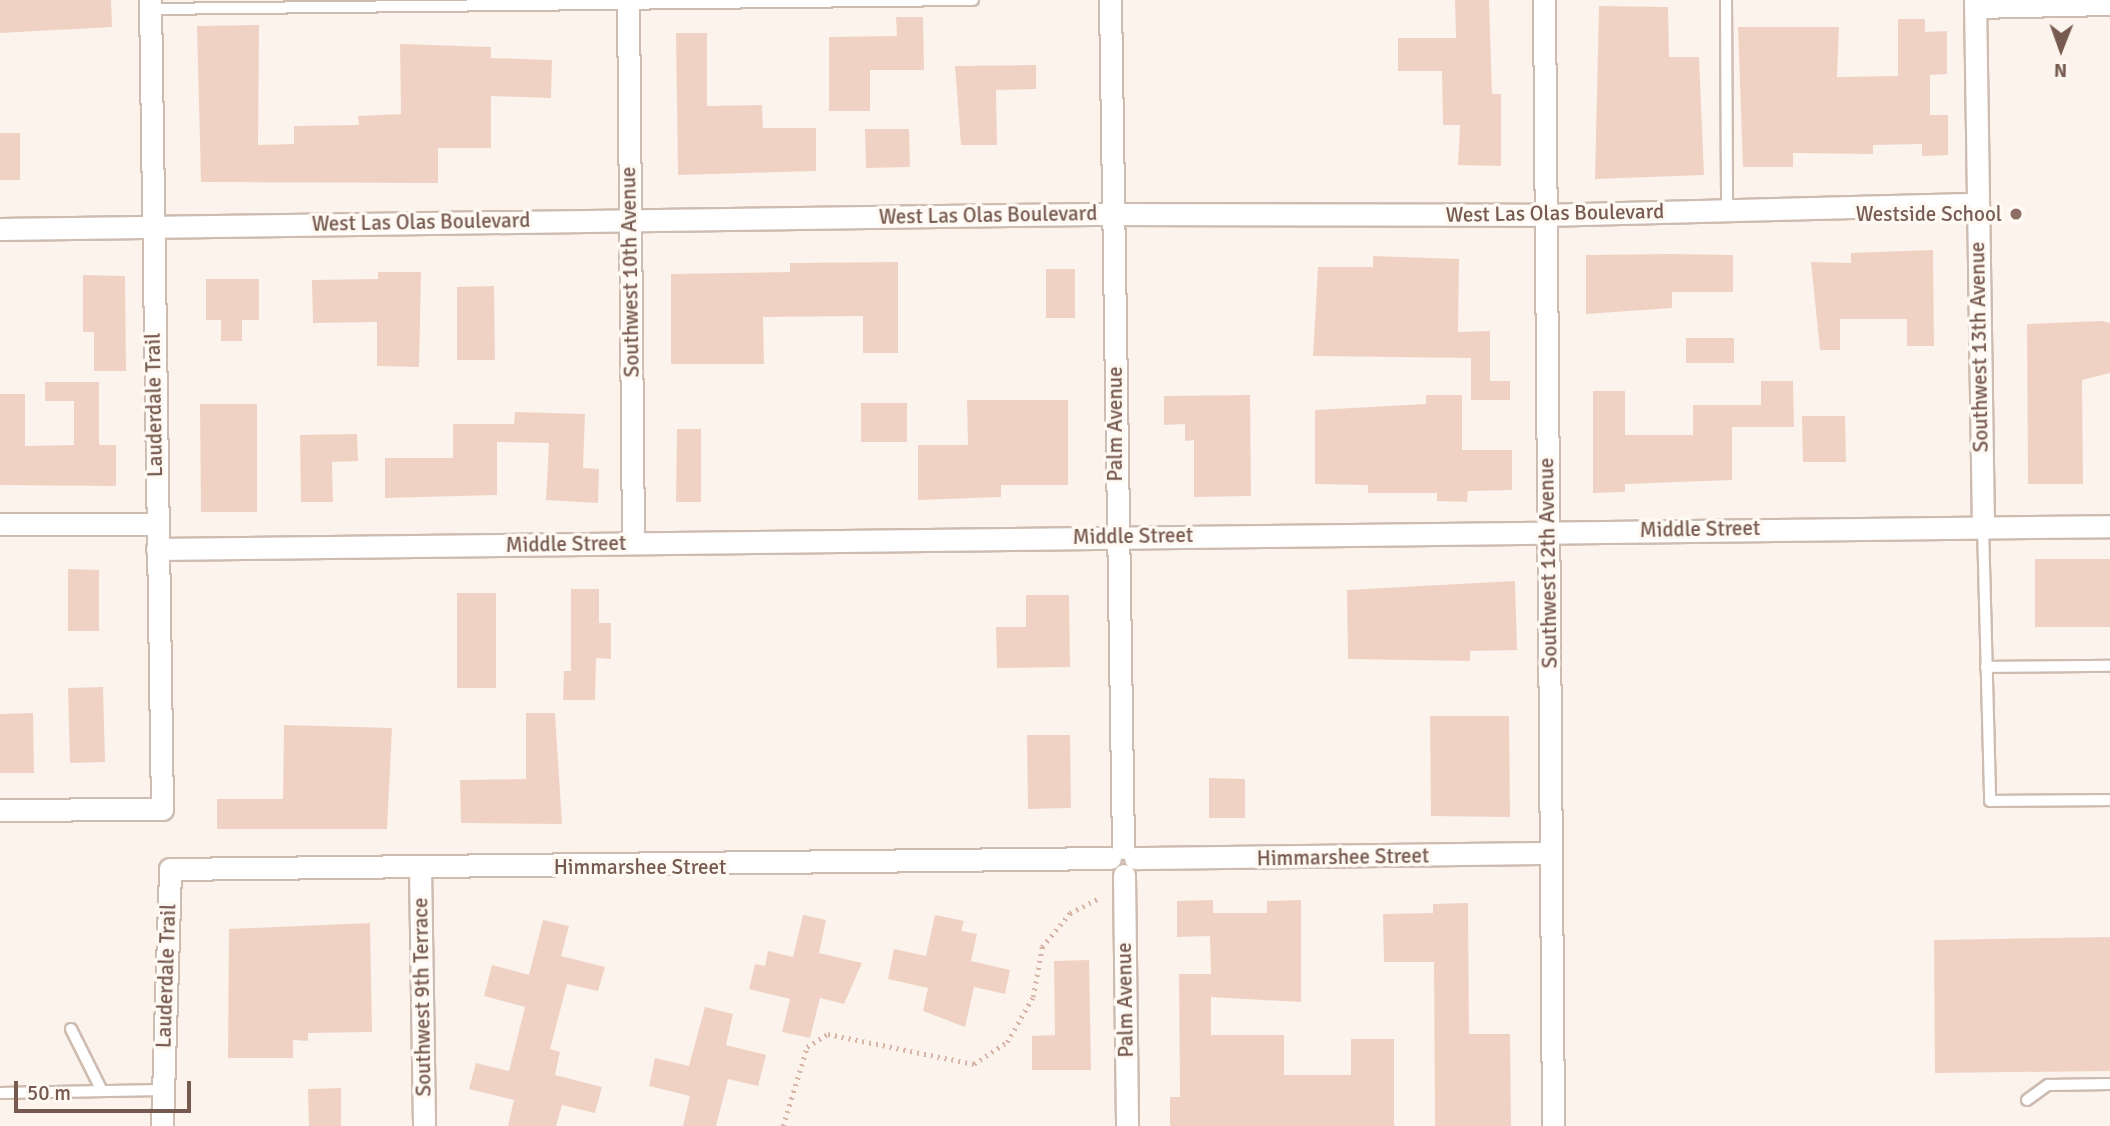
<!DOCTYPE html>
<style>
body{margin:0}
#map{position:relative;width:2110px;height:1126px;overflow:hidden;background:#fcf4ec;font-family:Signika,sans-serif}
div>[style]{position:absolute}
.building>*{inset:0;background:#f0d2c5}
.path>*{height:4.5px;margin-top:-2.25px;transform-origin:0;background:repeating-linear-gradient(90deg,#d6b5a7 0 2px,transparent 0 7px)}
.roads{filter:drop-shadow(2px 0 #cebcb1) drop-shadow(-2px 0 #cebcb1) drop-shadow(0 2px #cebcb1) drop-shadow(0 -2px #cebcb1)}
.lane>*{height:10px;margin:-5px;padding:0 5px;transform-origin:5px;border-radius:5px;background:#fff}
.street>*{height:21px;margin:-10.5px;padding:0 10.5px;transform-origin:10.5px;border-radius:10.5px;background:#fff}
.dots>*{width:19px;height:19px;translate:-50% -50%;box-sizing:border-box;border:4px solid #fef9f3;border-radius:50%}
span{translate:-50% -50%;white-space:nowrap;text-align:center;line-height:1.15;-webkit-text-stroke:7px #fef9f3;paint-order:stroke}
.street-label{font-size:21px;color:#775a4f}
.education-label{font-size:21px;color:#785e54}
.right{translate:-100% -50%;text-align:right}
.north{position:absolute;left:2026px;top:14px;width:70px;height:70px;-webkit-text-stroke:5px #fef9f3;paint-order:stroke;rotate:181deg;font-size:19px;font-weight:700;line-height:28px;text-align:center;color:#775a4f}
.north::after{content:'';display:block;margin:auto;width:24px;height:32px;background:#775a4f;clip-path:polygon(50% 0,100% 100%,50% 72%,0 100%)}
.scale{position:absolute;left:14px;top:1081px;width:177px;height:32px;box-sizing:border-box;border:4px solid #775a4f;border-top:0;padding-left:9px;font-size:21px;line-height:24px;white-space:nowrap;color:#775a4f;-webkit-text-stroke:5px #fef9f3;paint-order:stroke}
</style>
<div id="map">
<div class="building">
<i style="clip-path:polygon(0 0,111px 0,112px 27px,0 33px)"></i>
<i style="clip-path:polygon(1455px 0,1489px 0,1492px 94px,1501px 94px,1501px 166px,1458px 165px,1460px 125px,1443px 125px,1442px 71px,1398px 71px,1398px 38px,1456px 38px)"></i>
<i style="clip-path:polygon(1599px 6px,1668px 7px,1669px 57px,1699px 57px,1704px 175px,1595px 179px)"></i>
<i style="clip-path:polygon(896px 17px,923px 17px,924px 70px,870px 70px,870px 111px,829px 111px,829px 37px,897px 36px)"></i>
<i style="clip-path:polygon(1898px 19px,1925px 19px,1925px 32px,1947px 31px,1947px 74px,1930px 75px,1930px 115px,1948px 115px,1948px 155px,1922px 156px,1922px 144px,1873px 145px,1873px 154px,1793px 153px,1793px 167px,1743px 167px,1738px 27px,1839px 27px,1837px 77px,1898px 76px)"></i>
<i style="clip-path:polygon(259px 25px,258px 145px,294px 144px,294px 126px,359px 125px,358px 116px,401px 114px,400px 44px,491px 47px,491px 58px,552px 60px,551px 98px,491px 96px,491px 148px,438px 148px,438px 183px,201px 182px,197px 26px)"></i>
<i style="clip-path:polygon(676px 33px,707px 33px,707px 106px,762px 105px,763px 128px,816px 128px,816px 171px,678px 175px)"></i>
<i style="clip-path:polygon(1036px 65px,1036px 89px,996px 90px,997px 145px,961px 145px,955px 66px)"></i>
<i style="clip-path:polygon(865px 129px,909px 129px,910px 167px,866px 168px)"></i>
<i style="clip-path:polygon(0 133px,20px 133px,20px 180px,0 180px)"></i>
<i style="clip-path:polygon(1933px 250px,1934px 346px,1907px 346px,1907px 319px,1840px 319px,1840px 350px,1820px 350px,1811px 262px,1851px 263px,1851px 253px)"></i>
<i style="clip-path:polygon(1672px 254px,1733px 255px,1733px 292px,1672px 292px,1672px 308px,1586px 314px,1586px 255px)"></i>
<i style="clip-path:polygon(1373px 256px,1459px 259px,1458px 332px,1490px 331px,1490px 381px,1510px 381px,1510px 400px,1471px 400px,1471px 358px,1313px 356px,1318px 267px,1373px 267px)"></i>
<i style="clip-path:polygon(898px 262px,898px 353px,863px 353px,863px 316px,763px 317px,764px 364px,671px 364px,671px 274px,790px 272px,790px 263px)"></i>
<i style="clip-path:polygon(1046px 269px,1075px 269px,1075px 318px,1046px 318px)"></i>
<i style="clip-path:polygon(378px 272px,421px 272px,419px 367px,377px 366px,377px 322px,313px 323px,312px 280px,378px 279px)"></i>
<i style="clip-path:polygon(83px 275px,125px 276px,126px 371px,94px 371px,94px 332px,83px 332px)"></i>
<i style="clip-path:polygon(206px 279px,259px 279px,259px 320px,242px 320px,242px 341px,221px 341px,221px 320px,206px 320px)"></i>
<i style="clip-path:polygon(494px 286px,495px 360px,457px 360px,457px 287px)"></i>
<i style="clip-path:polygon(2102px 321px,2110px 323px,2110px 373px,2082px 380px,2083px 484px,2028px 484px,2027px 324px)"></i>
<i style="clip-path:polygon(1686px 338px,1734px 338px,1734px 363px,1686px 363px)"></i>
<i style="clip-path:polygon(1761px 381px,1793px 381px,1794px 427px,1732px 427px,1732px 480px,1625px 484px,1625px 492px,1593px 493px,1593px 391px,1625px 391px,1625px 435px,1693px 435px,1693px 405px,1761px 405px)"></i>
<i style="clip-path:polygon(45px 382px,99px 382px,99px 445px,116px 445px,116px 486px,0 485px,0 394px,25px 394px,25px 446px,74px 445px,74px 401px,45px 401px)"></i>
<i style="clip-path:polygon(1250px 395px,1251px 496px,1194px 497px,1194px 440px,1185px 441px,1185px 424px,1164px 425px,1164px 396px)"></i>
<i style="clip-path:polygon(1426px 395px,1462px 395px,1462px 450px,1512px 450px,1512px 490px,1468px 491px,1467px 502px,1437px 501px,1437px 493px,1368px 493px,1368px 485px,1315px 484px,1315px 410px,1426px 404px)"></i>
<i style="clip-path:polygon(967px 400px,1068px 400px,1068px 485px,1001px 485px,1001px 497px,918px 500px,918px 445px,968px 445px)"></i>
<i style="clip-path:polygon(861px 403px,907px 403px,907px 442px,861px 442px)"></i>
<i style="clip-path:polygon(200px 404px,257px 404px,257px 512px,201px 512px)"></i>
<i style="clip-path:polygon(515px 412px,585px 414px,583px 468px,599px 469px,598px 503px,546px 500px,549px 443px,497px 442px,497px 495px,385px 498px,385px 458px,453px 458px,453px 424px,514px 424px)"></i>
<i style="clip-path:polygon(1802px 416px,1845px 416px,1846px 462px,1803px 462px)"></i>
<i style="clip-path:polygon(677px 429px,701px 429px,701px 502px,676px 502px)"></i>
<i style="clip-path:polygon(357px 434px,358px 461px,332px 462px,333px 502px,301px 502px,300px 435px)"></i>
<i style="clip-path:polygon(2035px 559px,2110px 559px,2110px 627px,2035px 627px)"></i>
<i style="clip-path:polygon(68px 569px,99px 570px,99px 631px,68px 631px)"></i>
<i style="clip-path:polygon(1515px 581px,1517px 650px,1470px 651px,1470px 661px,1348px 659px,1347px 590px)"></i>
<i style="clip-path:polygon(571px 589px,599px 589px,599px 623px,611px 623px,611px 659px,596px 658px,595px 700px,563px 700px,564px 671px,571px 671px)"></i>
<i style="clip-path:polygon(457px 593px,496px 593px,496px 688px,457px 688px)"></i>
<i style="clip-path:polygon(1026px 595px,1069px 595px,1070px 667px,997px 668px,996px 627px,1026px 627px)"></i>
<i style="clip-path:polygon(103px 687px,105px 762px,70px 763px,68px 688px)"></i>
<i style="clip-path:polygon(33px 713px,34px 773px,0 773px,0 714px)"></i>
<i style="clip-path:polygon(526px 713px,555px 713px,562px 824px,461px 823px,460px 780px,526px 779px)"></i>
<i style="clip-path:polygon(1430px 716px,1509px 716px,1510px 817px,1431px 816px)"></i>
<i style="clip-path:polygon(284px 725px,392px 728px,387px 829px,217px 829px,217px 799px,283px 799px)"></i>
<i style="clip-path:polygon(1027px 735px,1070px 735px,1071px 808px,1028px 809px)"></i>
<i style="clip-path:polygon(1209px 778px,1245px 779px,1245px 818px,1209px 818px)"></i>
<i style="clip-path:polygon(1213px 900px,1213px 913px,1267px 913px,1267px 901px,1301px 900px,1301px 1002px,1211px 997px,1211px 1035px,1284px 1035px,1284px 1075px,1351px 1075px,1351px 1039px,1394px 1039px,1394px 1126px,1170px 1126px,1170px 1097px,1180px 1097px,1179px 974px,1211px 974px,1210px 936px,1177px 937px,1177px 901px)"></i>
<i style="clip-path:polygon(1468px 903px,1469px 1034px,1510px 1034px,1511px 1126px,1435px 1126px,1434px 962px,1384px 962px,1383px 914px,1433px 913px,1433px 904px)"></i>
<i style="clip-path:polygon(803px 915px,826px 920px,819px 953px,862px 963px,844px 1004px,820px 998px,810px 1038px,782px 1032px,790px 999px,749px 989px,755px 964px,765px 966px,768px 951px,793px 957px)"></i>
<i style="clip-path:polygon(935px 915px,964px 921px,961px 931px,977px 934px,971px 961px,1010px 970px,1005px 994px,974px 987px,965px 1027px,923px 1011px,928px 988px,888px 979px,894px 949px,926px 956px)"></i>
<i style="clip-path:polygon(543px 920px,569px 926px,561px 956px,605px 967px,598px 991px,567px 984px,550px 1049px,560px 1052px,555px 1075px,602px 1087px,595px 1113px,562px 1105px,556px 1126px,508px 1126px,514px 1100px,469px 1089px,476px 1063px,509px 1071px,525px 1007px,484px 996px,492px 965px,529px 975px)"></i>
<i style="clip-path:polygon(370px 923px,372px 1032px,308px 1033px,308px 1041px,293px 1040px,293px 1058px,228px 1058px,229px 929px)"></i>
<i style="clip-path:polygon(2110px 937px,2110px 1071px,1935px 1073px,1934px 940px)"></i>
<i style="clip-path:polygon(1089px 960px,1091px 1070px,1032px 1070px,1032px 1036px,1055px 1035px,1054px 961px)"></i>
<i style="clip-path:polygon(705px 1007px,733px 1014px,726px 1045px,766px 1055px,758px 1086px,728px 1079px,716px 1126px,683px 1126px,690px 1096px,649px 1086px,655px 1058px,689px 1066px)"></i>
<i style="clip-path:polygon(341px 1088px,341px 1126px,309px 1126px,308px 1089px)"></i>
</div>
<div class="path">
<i style="left:783px;top:1126px;width:83px;rotate:-73.1deg"></i>
<i style="left:807px;top:1047px;width:25px;rotate:-32deg"></i>
<i style="left:828px;top:1034px;width:149px;rotate:11.6deg"></i>
<i style="left:974px;top:1064px;width:40px;rotate:-34deg"></i>
<i style="left:1007px;top:1042px;width:52px;rotate:-60deg"></i>
<i style="left:1033px;top:997px;width:51px;rotate:-79.8deg"></i>
<i style="left:1042px;top:947px;width:44px;rotate:-50.5deg"></i>
<i style="left:1070px;top:913px;width:35px;rotate:-27deg"></i>
</div>
<div class="roads">
<div class="lane">
<i style="left:1726px;top:0;width:210px;rotate:89.7deg"></i>
<i style="left:150px;top:9px;width:823px;rotate:-0.63deg"></i>
<i style="left:1983px;top:526px;width:275px;rotate:88.5deg"></i>
<i style="left:1990px;top:801px;width:120px;rotate:-0.5deg"></i>
<i style="left:1986px;top:667px;width:124px;rotate:-0.5deg"></i>
<i style="left:71px;top:1029px;width:67px;rotate:63.4deg"></i>
<i style="left:0;top:1093px;width:162px;rotate:-1.1deg"></i>
<i style="left:2027px;top:1100px;width:26px;rotate:-36deg"></i>
<i style="left:2048px;top:1085px;width:62px;rotate:-0.9deg"></i>
</div>
<div class="street">
<i style="left:628px;top:0;width:543px;rotate:89.47deg"></i>
<i style="left:1110px;top:0;width:848px;rotate:89.12deg"></i>
<i style="left:1544px;top:0;width:1126px;rotate:89.54deg"></i>
<i style="left:1975px;top:0;width:526px;rotate:89.13deg"></i>
<i style="left:1975px;top:7px;width:135px;rotate:-1.3deg"></i>
<i style="left:0;top:229px;width:1093px;rotate:-0.79deg"></i>
<i style="left:1093px;top:214px;width:452px;rotate:0.1deg"></i>
<i style="left:1545px;top:215px;width:432px;rotate:-1.5deg"></i>
<i style="left:0;top:524px;width:156px"></i>
<i style="left:157px;top:549px;width:1953px;rotate:-0.67deg"></i>
<i style="left:0;top:810px;width:162px;rotate:-0.4deg"></i>
<i style="left:162px;top:809px;width:809px;rotate:-90.85deg"></i>
<i style="left:1135px;top:858px;width:416px;rotate:-0.7deg"></i>
<i style="left:420px;top:868px;width:258px;rotate:89.1deg"></i>
<i style="left:1124px;top:875px;width:251px;rotate:89.3deg"></i>
<i style="left:162px;top:1126px;width:257px;rotate:-88.2deg"></i>
<i style="left:170px;top:869px;width:940px;rotate:-0.67deg"></i>
</div>
</div>
<div class="dots">
<i style="left:2016px;top:214px;background:#8d6e63"></i>
</div>
<div class="street-label">
<span style="left:1555px;top:213px;rotate:-1deg">West Las Olas Boulevard</span>
<span style="left:988px;top:215px;rotate:-1deg">West Las Olas Boulevard</span>
<span style="left:421px;top:222px;rotate:-1deg">West Las Olas Boulevard</span>
<span style="left:630px;top:272px;rotate:-91deg">Southwest 10th Avenue</span>
<span style="left:1979px;top:347px;rotate:-91deg">Southwest 13th Avenue</span>
<span style="left:154px;top:405px;rotate:-91deg">Lauderdale Trail</span>
<span style="left:1115px;top:424px;rotate:-90deg">Palm Avenue</span>
<span style="left:1700px;top:529px;rotate:-1deg">Middle Street</span>
<span style="left:1133px;top:536px;rotate:-1deg">Middle Street</span>
<span style="left:566px;top:544px;rotate:-1deg">Middle Street</span>
<span style="left:1548px;top:563px;rotate:-91deg">Southwest 12th Avenue</span>
<span style="left:1343px;top:857px;rotate:-1deg">Himmarshee Street</span>
<span style="left:640px;top:867px">Himmarshee Street</span>
<span style="left:166px;top:976px;rotate:-88deg">Lauderdale Trail</span>
<span style="left:422px;top:997px;rotate:-91deg">Southwest 9th Terrace</span>
<span style="left:1125px;top:1000px;rotate:-91deg">Palm Avenue</span>
</div>
<div class="education-label">
<span class="right" style="left:2002px;top:214px">Westside School</span>
</div>
<div class="north">N</div>
<div class="scale">50 m</div>
</div>
